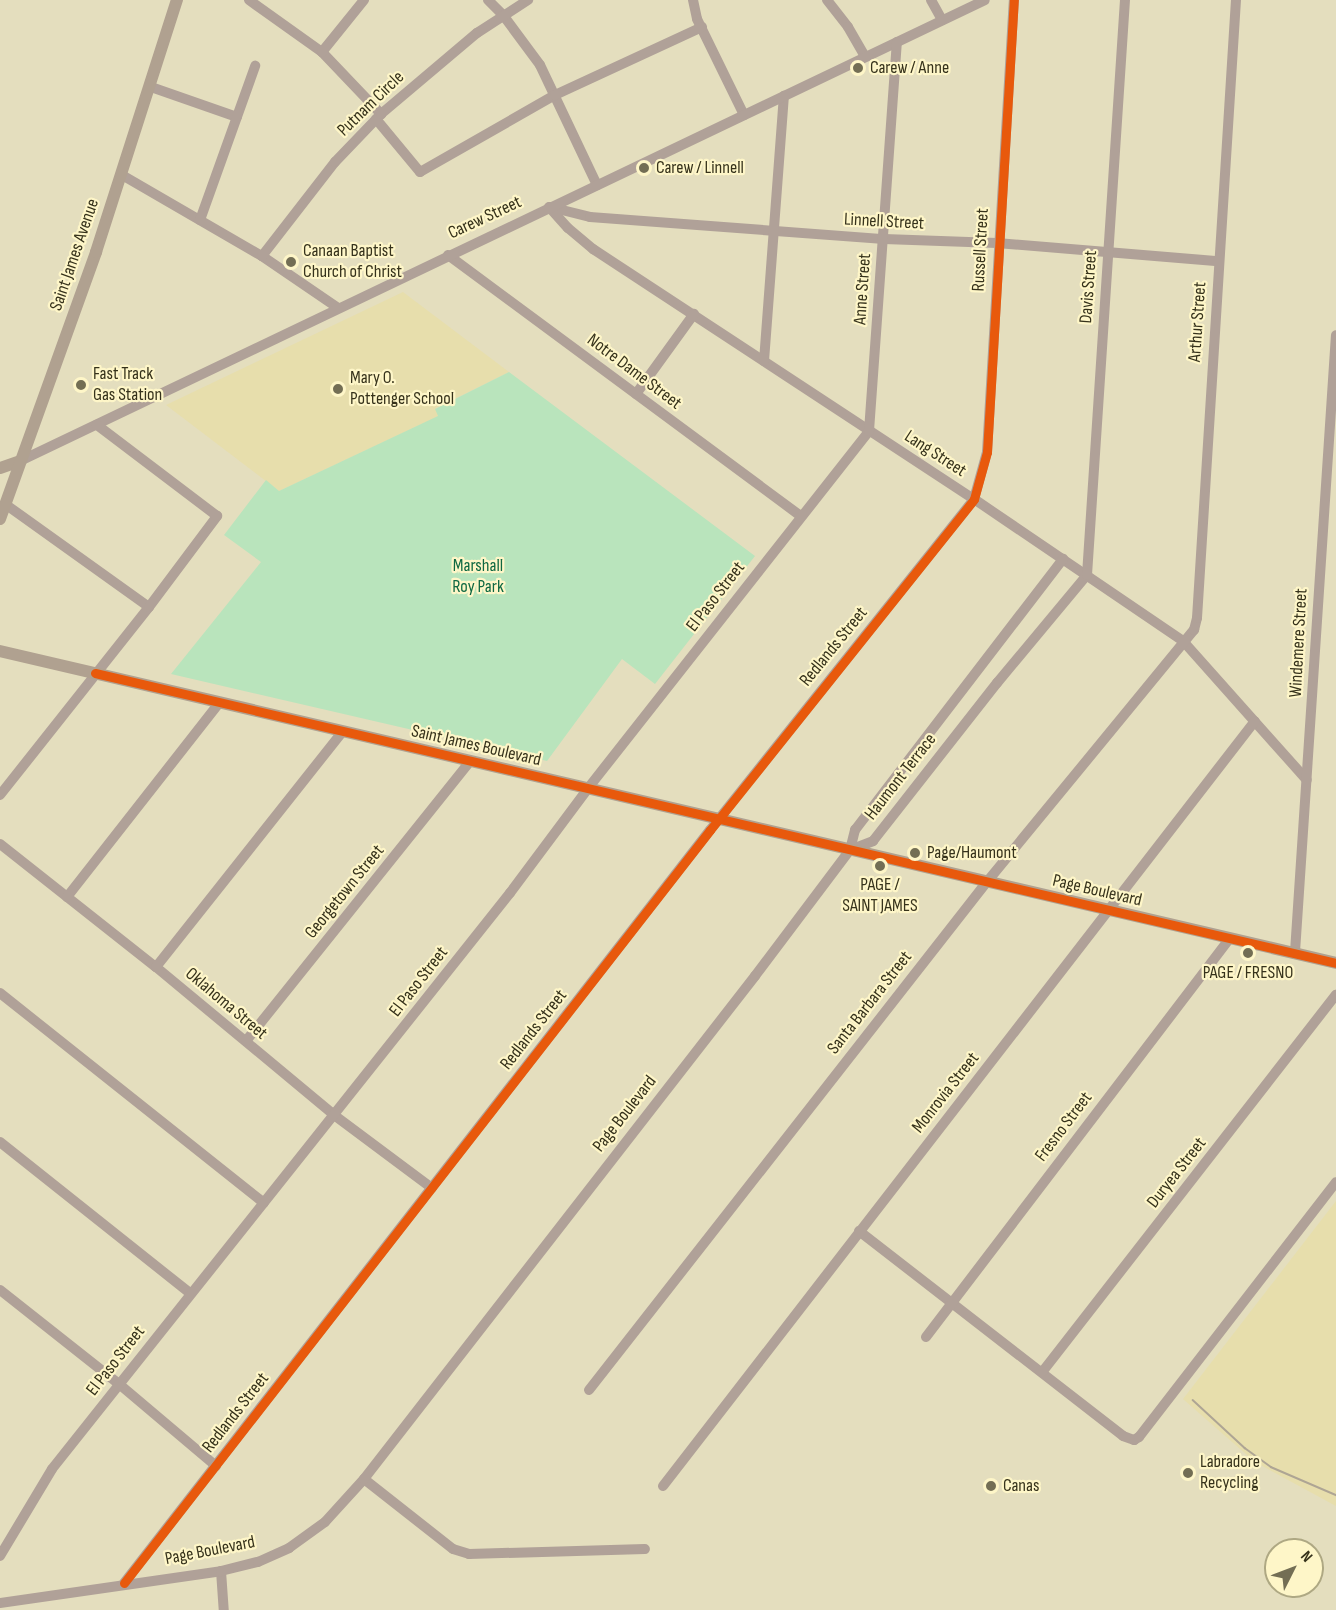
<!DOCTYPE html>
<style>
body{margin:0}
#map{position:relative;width:1336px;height:1610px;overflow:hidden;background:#e4debe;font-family:"Sofia Sans Condensed",sans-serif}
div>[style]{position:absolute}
.built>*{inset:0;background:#e7deac}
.green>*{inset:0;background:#b9e4bc}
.minor>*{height:10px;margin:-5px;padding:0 5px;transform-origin:5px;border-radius:5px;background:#b0a198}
.major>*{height:12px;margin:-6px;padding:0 6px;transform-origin:6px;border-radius:6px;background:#b0a190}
.tram>*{height:1.5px;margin:-0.75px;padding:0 0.75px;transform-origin:0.75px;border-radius:0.75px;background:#aea594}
.cycleway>*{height:9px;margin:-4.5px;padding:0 4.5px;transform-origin:4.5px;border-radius:4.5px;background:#e8590c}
.dots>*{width:16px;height:16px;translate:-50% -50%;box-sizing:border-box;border:3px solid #fef6c8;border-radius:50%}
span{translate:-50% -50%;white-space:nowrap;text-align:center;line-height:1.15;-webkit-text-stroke:4.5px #fef6c8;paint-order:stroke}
.poi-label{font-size:18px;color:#36321b}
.left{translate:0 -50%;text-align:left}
.street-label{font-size:18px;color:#36321b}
.park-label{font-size:18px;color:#0e6842}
.north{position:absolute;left:1264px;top:1538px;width:60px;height:60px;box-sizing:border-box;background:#fef6c8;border:2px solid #aea883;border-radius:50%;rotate:48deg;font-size:16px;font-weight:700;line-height:24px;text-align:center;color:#36321b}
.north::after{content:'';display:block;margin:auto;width:21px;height:27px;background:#736e54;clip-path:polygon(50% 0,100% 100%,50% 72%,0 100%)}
</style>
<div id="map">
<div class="built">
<i style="clip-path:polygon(403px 292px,509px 372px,436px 408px,439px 416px,279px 491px,166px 405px)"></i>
<i style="clip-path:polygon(1336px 1201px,1336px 1506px,1255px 1462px,1183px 1399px)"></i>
</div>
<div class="green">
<i style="clip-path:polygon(509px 372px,755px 556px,655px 684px,622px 659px,547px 761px,171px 674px,261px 562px,224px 535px,266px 480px,279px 491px,438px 416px,435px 409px)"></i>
</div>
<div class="minor">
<i style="left:249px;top:0;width:90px;rotate:35.5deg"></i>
<i style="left:322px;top:52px;width:86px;rotate:46.4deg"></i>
<i style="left:488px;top:0;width:21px;rotate:45deg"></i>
<i style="left:503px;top:15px;width:62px;rotate:53.5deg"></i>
<i style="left:540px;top:65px;width:133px;rotate:64.6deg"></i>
<i style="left:693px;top:0;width:19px;rotate:78deg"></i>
<i style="left:697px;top:19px;width:107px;rotate:63.9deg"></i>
<i style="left:827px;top:0;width:34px;rotate:52deg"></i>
<i style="left:848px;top:27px;width:34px;rotate:60deg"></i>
<i style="left:931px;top:0;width:23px;rotate:61deg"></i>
<i style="left:322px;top:52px;width:67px;rotate:-51.1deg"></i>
<i style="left:151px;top:87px;width:91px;rotate:19.2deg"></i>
<i style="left:376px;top:119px;width:69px;rotate:50.3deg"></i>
<i style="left:420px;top:172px;width:155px;rotate:-29.7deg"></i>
<i style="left:555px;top:95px;width:162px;rotate:-24.8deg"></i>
<i style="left:122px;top:175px;width:162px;rotate:30.1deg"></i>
<i style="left:262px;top:256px;width:92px;rotate:34.4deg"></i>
<i style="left:549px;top:207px;width:28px;rotate:48deg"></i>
<i style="left:568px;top:228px;width:33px;rotate:40deg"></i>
<i style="left:593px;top:249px;width:456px;rotate:33.3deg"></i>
<i style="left:974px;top:499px;width:253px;rotate:34.2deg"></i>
<i style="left:1183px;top:641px;width:186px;rotate:48.3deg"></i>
<i style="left:550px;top:207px;width:41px;rotate:14deg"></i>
<i style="left:590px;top:217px;width:295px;rotate:4.3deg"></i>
<i style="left:884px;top:239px;width:113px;rotate:2deg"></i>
<i style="left:997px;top:243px;width:222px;rotate:4.7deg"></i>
<i style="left:200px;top:220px;width:164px;rotate:-70.3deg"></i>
<i style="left:448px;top:255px;width:439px;rotate:36.5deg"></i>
<i style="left:262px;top:256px;width:119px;rotate:-52.2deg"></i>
<i style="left:335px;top:162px;width:66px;rotate:-46.2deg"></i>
<i style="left:381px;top:114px;width:126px;rotate:-40.2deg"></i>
<i style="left:477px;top:33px;width:61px;rotate:-32.9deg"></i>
<i style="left:764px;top:361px;width:266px;rotate:-85.7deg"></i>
<i style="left:636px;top:394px;width:99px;rotate:-54.1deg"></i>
<i style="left:20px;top:461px;width:1069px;rotate:-25.53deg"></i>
<i style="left:5px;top:504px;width:177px;rotate:35.6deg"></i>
<i style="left:0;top:795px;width:240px;rotate:-51.6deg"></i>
<i style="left:149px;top:607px;width:114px;rotate:-53.2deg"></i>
<i style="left:217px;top:516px;width:151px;rotate:-142.8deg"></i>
<i style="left:0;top:844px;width:199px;rotate:38.3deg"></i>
<i style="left:156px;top:967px;width:231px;rotate:39.7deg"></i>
<i style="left:334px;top:1115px;width:122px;rotate:36.7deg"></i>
<i style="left:850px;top:850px;width:25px;rotate:-21deg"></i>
<i style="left:873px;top:841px;width:201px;rotate:-51.9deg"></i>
<i style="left:997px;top:683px;width:141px;rotate:-50.2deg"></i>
<i style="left:1087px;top:575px;width:576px;rotate:-86.22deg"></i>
<i style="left:67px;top:897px;width:246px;rotate:-51.9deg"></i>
<i style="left:1295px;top:952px;width:618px;rotate:-86.2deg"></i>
<i style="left:156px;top:967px;width:301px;rotate:-51.6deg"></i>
<i style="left:0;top:993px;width:337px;rotate:38.5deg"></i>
<i style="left:246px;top:1041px;width:356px;rotate:-51.3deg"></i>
<i style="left:0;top:1142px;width:243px;rotate:38.5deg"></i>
<i style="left:859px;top:1231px;width:334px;rotate:37.8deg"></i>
<i style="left:1123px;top:1436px;width:12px;rotate:20deg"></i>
<i style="left:1134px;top:1440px;width:6px;rotate:-31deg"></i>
<i style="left:1139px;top:1437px;width:322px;rotate:-52.3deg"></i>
<i style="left:0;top:1290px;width:152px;rotate:38.3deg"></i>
<i style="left:119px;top:1384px;width:127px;rotate:40.2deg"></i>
<i style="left:926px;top:1337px;width:502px;rotate:-52.7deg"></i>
<i style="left:1043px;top:1371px;width:477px;rotate:-52.1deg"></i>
<i style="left:589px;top:1390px;width:644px;rotate:-51.94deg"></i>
<i style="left:986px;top:883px;width:328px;rotate:-50.6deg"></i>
<i style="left:1194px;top:630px;width:12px;rotate:-76deg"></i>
<i style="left:1197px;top:618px;width:619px;rotate:-86.39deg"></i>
<i style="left:364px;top:1479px;width:113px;rotate:38.2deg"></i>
<i style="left:453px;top:1549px;width:17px;rotate:17deg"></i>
<i style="left:469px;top:1554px;width:176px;rotate:-1.6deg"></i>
<i style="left:663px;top:1486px;width:967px;rotate:-52.27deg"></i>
<i style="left:0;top:1556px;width:101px;rotate:-59.1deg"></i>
<i style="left:52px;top:1469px;width:736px;rotate:-51.51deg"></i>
<i style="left:510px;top:893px;width:132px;rotate:-53.3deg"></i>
<i style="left:589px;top:787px;width:453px;rotate:-51.8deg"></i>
<i style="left:869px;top:431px;width:390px;rotate:-85.9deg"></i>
<i style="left:221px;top:1571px;width:39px;rotate:86deg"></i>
<i style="left:124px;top:1583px;width:954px;rotate:-52.11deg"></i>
<i style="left:710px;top:830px;width:423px;rotate:-51.4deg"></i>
<i style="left:974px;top:499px;width:49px;rotate:-74.5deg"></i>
<i style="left:987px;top:452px;width:453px;rotate:-86.6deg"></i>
<i style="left:0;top:1603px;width:223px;rotate:-8.2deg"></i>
<i style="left:221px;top:1571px;width:38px;rotate:-14deg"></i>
<i style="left:258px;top:1562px;width:34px;rotate:-24deg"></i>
<i style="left:289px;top:1548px;width:44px;rotate:-35.8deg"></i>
<i style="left:325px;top:1522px;width:58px;rotate:-47.8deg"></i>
<i style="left:364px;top:1479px;width:637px;rotate:-52.14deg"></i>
<i style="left:755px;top:976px;width:158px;rotate:-53deg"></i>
<i style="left:850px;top:850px;width:21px;rotate:-76deg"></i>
<i style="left:855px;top:830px;width:342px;rotate:-52.5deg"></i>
</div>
<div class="major">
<i style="left:0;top:468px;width:21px;rotate:-19deg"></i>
<i style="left:0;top:519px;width:284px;rotate:-70.2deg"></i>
<i style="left:96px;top:252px;width:265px;rotate:-72.2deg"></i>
<i style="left:0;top:651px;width:1372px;rotate:13.14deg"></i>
</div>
<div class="tram">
<i style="left:1193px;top:1400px;width:71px;rotate:42.7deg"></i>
<i style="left:1245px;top:1448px;width:32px;rotate:36deg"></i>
<i style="left:1271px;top:1467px;width:71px;rotate:23.3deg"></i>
</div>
<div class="cycleway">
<i style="left:95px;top:673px;width:1274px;rotate:13.15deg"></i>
<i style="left:124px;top:1583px;width:954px;rotate:-52.11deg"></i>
<i style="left:710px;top:830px;width:423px;rotate:-51.4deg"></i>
<i style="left:974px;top:499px;width:49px;rotate:-74.5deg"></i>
<i style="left:987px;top:452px;width:453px;rotate:-86.6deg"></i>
</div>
<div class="dots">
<i style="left:858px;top:68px;background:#736e54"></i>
<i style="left:644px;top:168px;background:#736e54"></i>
<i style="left:291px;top:262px;background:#736e54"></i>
<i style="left:81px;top:385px;background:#736e54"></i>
<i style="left:338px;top:389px;background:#736e54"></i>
<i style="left:915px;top:853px;background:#736e54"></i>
<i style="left:880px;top:866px;background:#736e54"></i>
<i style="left:1248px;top:953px;background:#736e54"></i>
<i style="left:1188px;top:1473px;background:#736e54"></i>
<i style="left:991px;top:1486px;background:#736e54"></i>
</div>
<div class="poi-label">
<span class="left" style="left:870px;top:68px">Carew / Anne</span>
<span class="left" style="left:656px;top:168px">Carew / Linnell</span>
<span class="left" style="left:303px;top:262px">Canaan Baptist<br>Church of Christ</span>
<span class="left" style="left:93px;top:385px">Fast Track<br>Gas Station</span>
<span class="left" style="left:350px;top:389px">Mary O.<br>Pottenger School</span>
<span class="left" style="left:927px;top:853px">Page/Haumont</span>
<span style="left:880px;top:896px">PAGE /<br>SAINT JAMES</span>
<span style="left:1248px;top:973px">PAGE / FRESNO</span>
<span class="left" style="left:1200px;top:1473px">Labradore<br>Recycling</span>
<span class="left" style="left:1003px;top:1486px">Canas</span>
</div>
<div class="street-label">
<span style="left:371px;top:104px;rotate:-44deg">Putnam Circle</span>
<span style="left:485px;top:218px;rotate:-25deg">Carew Street</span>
<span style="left:884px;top:222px;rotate:3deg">Linnell Street</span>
<span style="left:981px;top:250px;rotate:-87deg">Russell Street</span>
<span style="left:75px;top:255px;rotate:-71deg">Saint James Avenue</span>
<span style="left:1089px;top:287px;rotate:-86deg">Davis Street</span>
<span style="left:863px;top:289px;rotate:-86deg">Anne Street</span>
<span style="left:1198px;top:322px;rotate:-86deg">Arthur Street</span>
<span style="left:634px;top:372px;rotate:37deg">Notre Dame Street</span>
<span style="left:935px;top:454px;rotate:33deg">Lang Street</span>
<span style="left:716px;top:597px;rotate:-52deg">El Paso Street</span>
<span style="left:1299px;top:643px;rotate:-87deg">Windemere Street</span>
<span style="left:834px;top:647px;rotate:-51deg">Redlands Street</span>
<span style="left:476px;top:746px;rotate:13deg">Saint James Boulevard</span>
<span style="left:901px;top:777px;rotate:-52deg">Haumont Terrace</span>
<span style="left:1097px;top:891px;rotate:13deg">Page Boulevard</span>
<span style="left:345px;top:892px;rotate:-51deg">Georgetown Street</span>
<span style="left:419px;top:982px;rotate:-52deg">El Paso Street</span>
<span style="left:870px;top:1003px;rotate:-52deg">Santa Barbara Street</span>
<span style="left:226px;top:1004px;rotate:40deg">Oklahoma Street</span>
<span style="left:534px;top:1030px;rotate:-52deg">Redlands Street</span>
<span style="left:946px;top:1093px;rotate:-52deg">Monrovia Street</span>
<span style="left:625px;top:1114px;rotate:-52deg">Page Boulevard</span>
<span style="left:1064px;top:1127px;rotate:-53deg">Fresno Street</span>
<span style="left:1177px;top:1173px;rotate:-52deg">Duryea Street</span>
<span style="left:116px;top:1361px;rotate:-52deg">El Paso Street</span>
<span style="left:236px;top:1413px;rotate:-52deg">Redlands Street</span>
<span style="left:210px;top:1551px;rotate:-11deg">Page Boulevard</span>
</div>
<div class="park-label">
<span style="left:478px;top:577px">Marshall<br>Roy Park</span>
</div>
<div class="north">N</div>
</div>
